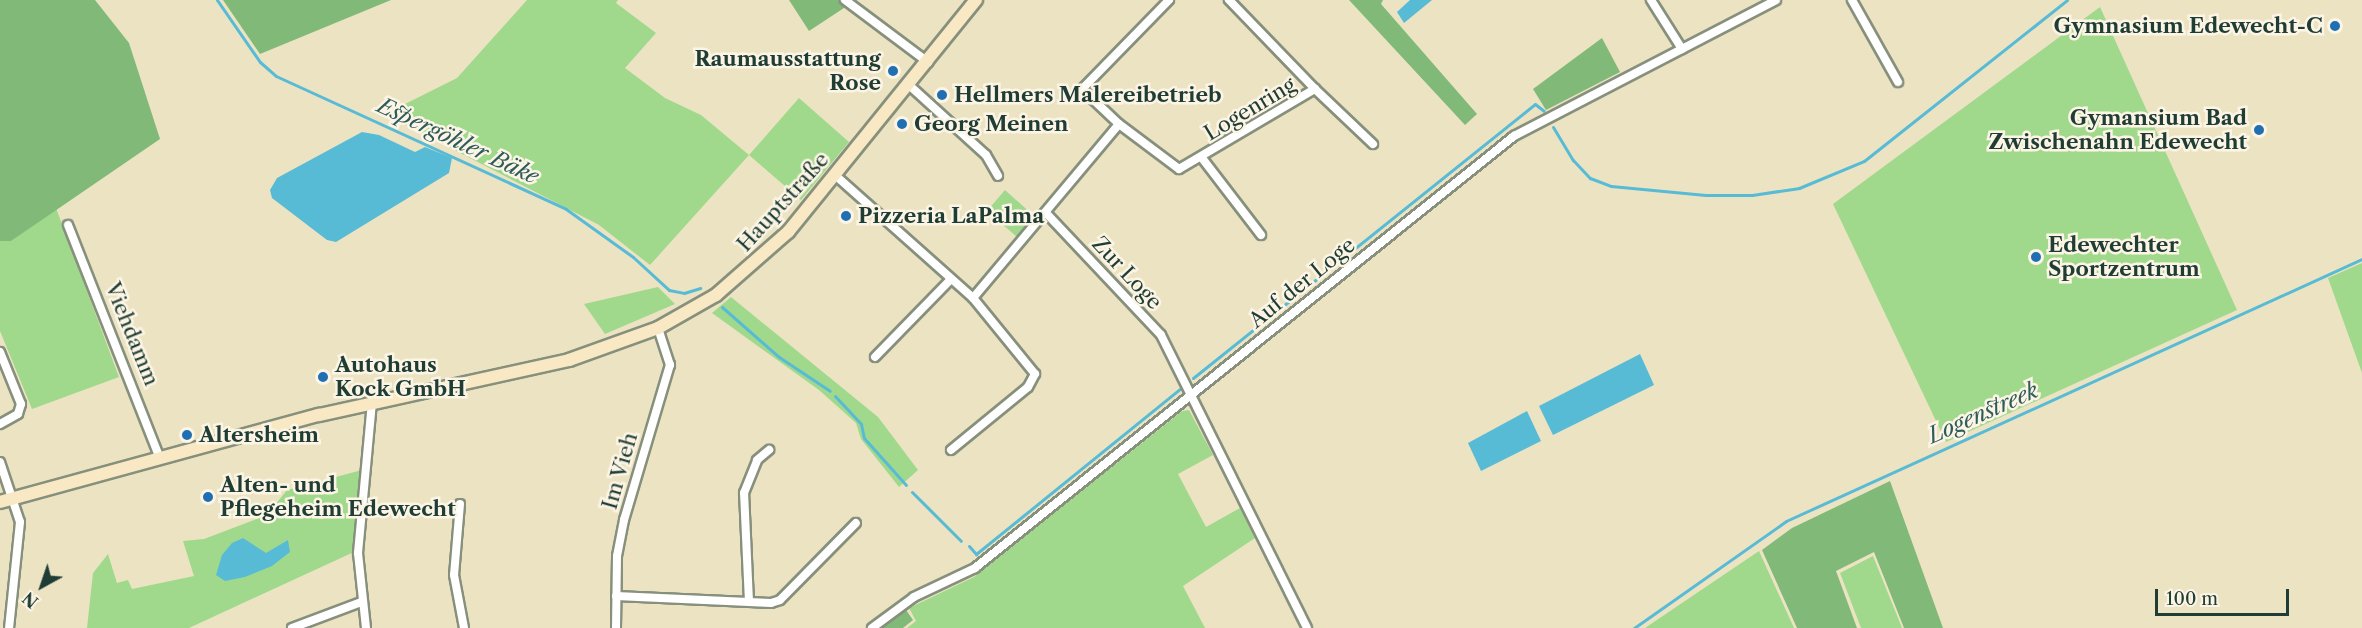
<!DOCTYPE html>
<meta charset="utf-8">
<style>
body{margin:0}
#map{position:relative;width:2362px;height:628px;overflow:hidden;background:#ece3c3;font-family:"Libre Caslon Text",serif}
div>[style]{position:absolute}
.green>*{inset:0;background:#a0d98c}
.forest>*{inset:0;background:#80b978}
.water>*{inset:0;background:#58bbd6}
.stream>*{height:3px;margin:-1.5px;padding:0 1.5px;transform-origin:1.5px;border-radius:1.5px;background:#58bbd6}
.roads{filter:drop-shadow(2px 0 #86907c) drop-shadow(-2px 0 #86907c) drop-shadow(0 2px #86907c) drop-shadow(0 -2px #86907c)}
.minor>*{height:8px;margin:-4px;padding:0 4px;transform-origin:4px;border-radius:4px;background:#fff}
.secondary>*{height:12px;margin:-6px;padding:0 6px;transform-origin:6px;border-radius:6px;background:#f8e8c3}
.dots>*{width:16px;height:16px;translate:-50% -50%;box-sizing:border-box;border:3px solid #fcf5e5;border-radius:50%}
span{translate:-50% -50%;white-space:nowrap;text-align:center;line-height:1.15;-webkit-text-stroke:5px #fcf5e5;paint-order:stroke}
.poi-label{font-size:21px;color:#1f3d34;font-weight:700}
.right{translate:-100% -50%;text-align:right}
.left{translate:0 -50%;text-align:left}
.street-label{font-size:21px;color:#1f3d34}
.water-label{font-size:22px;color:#2d5c5c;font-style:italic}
.north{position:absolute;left:12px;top:556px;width:60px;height:60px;-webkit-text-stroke:4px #fcf5e5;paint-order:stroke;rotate:220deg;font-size:16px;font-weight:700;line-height:24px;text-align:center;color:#1f3d34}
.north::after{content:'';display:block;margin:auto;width:21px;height:27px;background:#1f3d34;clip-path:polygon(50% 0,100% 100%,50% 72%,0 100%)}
.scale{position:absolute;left:2155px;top:589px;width:134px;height:27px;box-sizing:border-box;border:3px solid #1f3d34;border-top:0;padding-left:8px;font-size:18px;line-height:21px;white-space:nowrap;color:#1f3d34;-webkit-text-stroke:4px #fcf5e5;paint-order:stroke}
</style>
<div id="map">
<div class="green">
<i style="clip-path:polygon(527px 0,618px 0,616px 3px,656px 33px,625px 68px,665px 98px,701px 115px,749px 155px,799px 98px,849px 142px,801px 200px,749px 155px,650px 265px,599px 225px,385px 114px,457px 78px)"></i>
<i style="clip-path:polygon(2100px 7px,2237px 310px,1946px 442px,1833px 204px)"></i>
<i style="clip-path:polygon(1005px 190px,1034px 216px,1017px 237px,987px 211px)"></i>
<i style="clip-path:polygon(56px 208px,119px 377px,32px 409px,0 331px,0 241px,11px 241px)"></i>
<i style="clip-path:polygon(2362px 263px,2362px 373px,2328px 278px)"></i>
<i style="clip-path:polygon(658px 287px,675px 304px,605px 334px,584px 304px)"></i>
<i style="clip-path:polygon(731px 297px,878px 417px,918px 470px,899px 487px,861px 439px,856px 423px,819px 390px,712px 313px)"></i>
<i style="clip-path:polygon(1189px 410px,1213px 455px,1178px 474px,1206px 527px,1240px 508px,1255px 538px,1183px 586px,1205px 628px,907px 628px,916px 621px,909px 608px,974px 577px,1182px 411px)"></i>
<i style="clip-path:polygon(362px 470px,356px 551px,189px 628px,87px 628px,93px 573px,108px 554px,117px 583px,128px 580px,132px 589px,194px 576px,183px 541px,204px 539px,267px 515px,287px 490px)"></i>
<i style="clip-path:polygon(1759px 551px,1794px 628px,1645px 628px)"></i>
<i style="clip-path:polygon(1873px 556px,1902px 628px,1861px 628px,1840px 573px)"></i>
</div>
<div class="forest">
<i style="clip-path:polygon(0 0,95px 0,129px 43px,160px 139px,11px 241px,0 241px)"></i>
<i style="clip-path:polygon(223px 0,391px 0,260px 54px)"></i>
<i style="clip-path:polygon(789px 0,839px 0,847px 6px,809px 31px)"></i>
<i style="clip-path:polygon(1349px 0,1383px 0,1381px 4px,1477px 114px,1465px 125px)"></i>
<i style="clip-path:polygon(1602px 38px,1620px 72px,1546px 110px,1533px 89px)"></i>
<i style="clip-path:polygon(1890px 481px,1943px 628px,1904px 628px,1874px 552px,1836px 571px,1857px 628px,1797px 628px,1762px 550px,1792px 528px)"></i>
<i style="clip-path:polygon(906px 610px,913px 620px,903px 628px,882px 628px)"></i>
</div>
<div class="water">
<i style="clip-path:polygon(1410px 0,1432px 0,1404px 23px,1397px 12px)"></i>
<i style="clip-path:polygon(362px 132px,379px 135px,415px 152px,425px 147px,452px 158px,449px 173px,336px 242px,327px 240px,272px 198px,270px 190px,277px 178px)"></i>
<i style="clip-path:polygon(1640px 354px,1654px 385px,1553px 435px,1539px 406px)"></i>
<i style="clip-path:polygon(1527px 411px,1541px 441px,1481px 471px,1468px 443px)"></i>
<i style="clip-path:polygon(243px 538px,266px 553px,288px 540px,290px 552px,272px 566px,245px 577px,225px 581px,216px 575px,222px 555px,232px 543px)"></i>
</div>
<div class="stream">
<i style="left:217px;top:0;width:75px;rotate:55.3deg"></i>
<i style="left:260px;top:62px;width:21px;rotate:41deg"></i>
<i style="left:276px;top:76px;width:319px;rotate:24.6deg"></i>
<i style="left:566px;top:209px;width:82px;rotate:35.6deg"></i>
<i style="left:633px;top:257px;width:49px;rotate:42.5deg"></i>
<i style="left:669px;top:290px;width:15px;rotate:11deg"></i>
<i style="left:684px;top:293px;width:17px;rotate:-17deg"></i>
<i style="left:1553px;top:127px;width:39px;rotate:59deg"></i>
<i style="left:1573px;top:160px;width:25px;rotate:47deg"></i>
<i style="left:1590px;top:178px;width:22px;rotate:21deg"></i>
<i style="left:1611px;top:186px;width:95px;rotate:5.4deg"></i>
<i style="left:1706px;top:195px;width:46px"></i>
<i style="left:1752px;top:195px;width:48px;rotate:-8.5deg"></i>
<i style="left:1799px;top:188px;width:70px;rotate:-22.6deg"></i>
<i style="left:1864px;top:161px;width:259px;rotate:-38.4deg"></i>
<i style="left:722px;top:307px;width:76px;rotate:41.3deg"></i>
<i style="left:779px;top:357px;width:61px;rotate:33.7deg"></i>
<i style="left:1193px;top:378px;width:438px;rotate:-38.7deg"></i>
<i style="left:1535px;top:104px;width:11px;rotate:38deg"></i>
<i style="left:835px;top:396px;width:38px;rotate:47deg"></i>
<i style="left:861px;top:424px;width:14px;rotate:78deg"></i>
<i style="left:864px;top:438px;width:63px;rotate:48.2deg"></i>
<i style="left:912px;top:492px;width:69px;rotate:45deg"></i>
<i style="left:969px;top:546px;width:11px;rotate:49deg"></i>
<i style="left:976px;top:554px;width:262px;rotate:-39deg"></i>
<i style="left:1634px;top:628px;width:186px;rotate:-35.1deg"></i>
<i style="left:1786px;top:521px;width:633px;rotate:-24.46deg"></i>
</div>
<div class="roads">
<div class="minor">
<i style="left:845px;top:0;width:104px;rotate:36.8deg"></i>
<i style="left:1169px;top:0;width:124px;rotate:134.3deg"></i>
<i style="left:1082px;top:89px;width:51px;rotate:43.4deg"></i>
<i style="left:1119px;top:124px;width:75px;rotate:36.9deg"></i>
<i style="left:1179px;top:169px;width:158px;rotate:-30.5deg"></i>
<i style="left:1315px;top:89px;width:124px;rotate:-134deg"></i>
<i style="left:1651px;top:0;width:58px;rotate:57.7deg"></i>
<i style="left:1852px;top:0;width:94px;rotate:60.7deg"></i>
<i style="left:909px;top:85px;width:104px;rotate:42.3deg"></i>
<i style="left:986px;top:155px;width:24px;rotate:60deg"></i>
<i style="left:1315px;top:89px;width:80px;rotate:43.5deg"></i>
<i style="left:1202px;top:158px;width:97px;rotate:52.5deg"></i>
<i style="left:835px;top:175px;width:185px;rotate:41.7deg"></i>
<i style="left:973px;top:298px;width:227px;rotate:-50deg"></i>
<i style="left:1047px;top:214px;width:166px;rotate:46.7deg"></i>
<i style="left:1161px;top:335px;width:327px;rotate:63.5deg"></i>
<i style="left:68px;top:225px;width:251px;rotate:68.5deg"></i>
<i style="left:0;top:352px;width:56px;rotate:68deg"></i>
<i style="left:21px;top:404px;width:10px;rotate:107deg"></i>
<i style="left:18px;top:414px;width:21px;rotate:151deg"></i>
<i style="left:875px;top:357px;width:109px;rotate:-45.7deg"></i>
<i style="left:951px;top:450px;width:99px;rotate:-39.3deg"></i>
<i style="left:1028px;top:387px;width:15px;rotate:-62deg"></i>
<i style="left:1035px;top:374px;width:98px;rotate:-129.2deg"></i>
<i style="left:0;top:462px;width:63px;rotate:71.6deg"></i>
<i style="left:20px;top:522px;width:107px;rotate:95.9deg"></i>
<i style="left:460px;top:504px;width:71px;rotate:94.8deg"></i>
<i style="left:454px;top:575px;width:54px;rotate:79.3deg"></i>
<i style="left:616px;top:596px;width:155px;rotate:2.6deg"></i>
<i style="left:771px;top:603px;width:9px;rotate:-18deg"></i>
<i style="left:780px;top:600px;width:108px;rotate:-45.4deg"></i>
<i style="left:749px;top:602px;width:109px;rotate:-92.6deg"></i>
<i style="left:744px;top:493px;width:35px;rotate:-68deg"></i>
<i style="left:757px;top:460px;width:16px;rotate:-40deg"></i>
<i style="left:292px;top:628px;width:74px;rotate:-20.6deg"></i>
<i style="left:366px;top:628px;width:75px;rotate:-96.1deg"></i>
<i style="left:358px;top:553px;width:153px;rotate:-84.7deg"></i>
<i style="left:616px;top:628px;width:72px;rotate:-89.2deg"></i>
<i style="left:617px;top:556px;width:37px;rotate:-79deg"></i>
<i style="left:624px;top:520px;width:162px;rotate:-73.5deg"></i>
<i style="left:670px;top:365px;width:39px;rotate:-108deg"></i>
<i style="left:872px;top:628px;width:52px;rotate:-36.4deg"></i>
<i style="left:914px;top:597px;width:68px;rotate:-25.4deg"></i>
<i style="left:975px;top:568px;width:691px;rotate:-38.71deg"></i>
<i style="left:1514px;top:136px;width:295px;rotate:-27.4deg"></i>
</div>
<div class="secondary">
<i style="left:0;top:502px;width:331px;rotate:-15.3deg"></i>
<i style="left:319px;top:415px;width:256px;rotate:-12.4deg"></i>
<i style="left:569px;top:360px;width:95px;rotate:-19.8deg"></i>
<i style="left:658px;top:328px;width:67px;rotate:-29.6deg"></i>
<i style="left:716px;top:295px;width:96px;rotate:-41.2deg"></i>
<i style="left:788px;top:232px;width:299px;rotate:-51deg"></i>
</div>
</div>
<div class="dots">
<i style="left:2335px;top:26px;background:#1f6fb2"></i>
<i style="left:893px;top:71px;background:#1f6fb2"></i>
<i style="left:942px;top:95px;background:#1f6fb2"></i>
<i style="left:902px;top:124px;background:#1f6fb2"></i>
<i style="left:2259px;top:130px;background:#1f6fb2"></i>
<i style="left:846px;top:216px;background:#1f6fb2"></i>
<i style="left:2036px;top:257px;background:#1f6fb2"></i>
<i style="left:323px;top:377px;background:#1f6fb2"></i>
<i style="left:187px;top:435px;background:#1f6fb2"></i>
<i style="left:208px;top:497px;background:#1f6fb2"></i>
</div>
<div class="poi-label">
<span class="right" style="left:2323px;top:26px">Gymnasium Edewecht-C</span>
<span class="right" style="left:881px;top:71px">Raumausstattung<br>Rose</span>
<span class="left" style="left:954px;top:95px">Hellmers Malereibetrieb</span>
<span class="right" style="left:2247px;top:130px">Gymansium Bad<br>Zwischenahn Edewecht</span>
<span class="left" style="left:914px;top:124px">Georg Meinen</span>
<span class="left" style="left:858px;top:216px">Pizzeria LaPalma</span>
<span class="left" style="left:2048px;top:257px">Edewechter<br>Sportzentrum</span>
<span class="left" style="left:335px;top:377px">Autohaus<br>Kock GmbH</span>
<span class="left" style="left:199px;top:435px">Altersheim</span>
<span class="left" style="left:220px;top:497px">Alten- und<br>Pflegeheim Edewecht</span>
</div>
<div class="street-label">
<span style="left:1250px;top:109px;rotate:-31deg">Logenring</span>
<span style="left:783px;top:202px;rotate:-48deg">Hauptstraße</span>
<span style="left:1127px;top:273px;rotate:47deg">Zur Loge</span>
<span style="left:1302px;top:283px;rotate:-39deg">Auf der Loge</span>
<span style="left:132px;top:334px;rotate:68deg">Viehdamm</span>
<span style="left:620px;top:471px;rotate:-74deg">Im Vieh</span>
</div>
<div class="water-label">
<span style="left:458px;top:141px;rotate:25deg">Espergöhler Bäke</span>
<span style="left:1983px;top:413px;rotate:-24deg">Logenstreek</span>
</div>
<div class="north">N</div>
<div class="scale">100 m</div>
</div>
